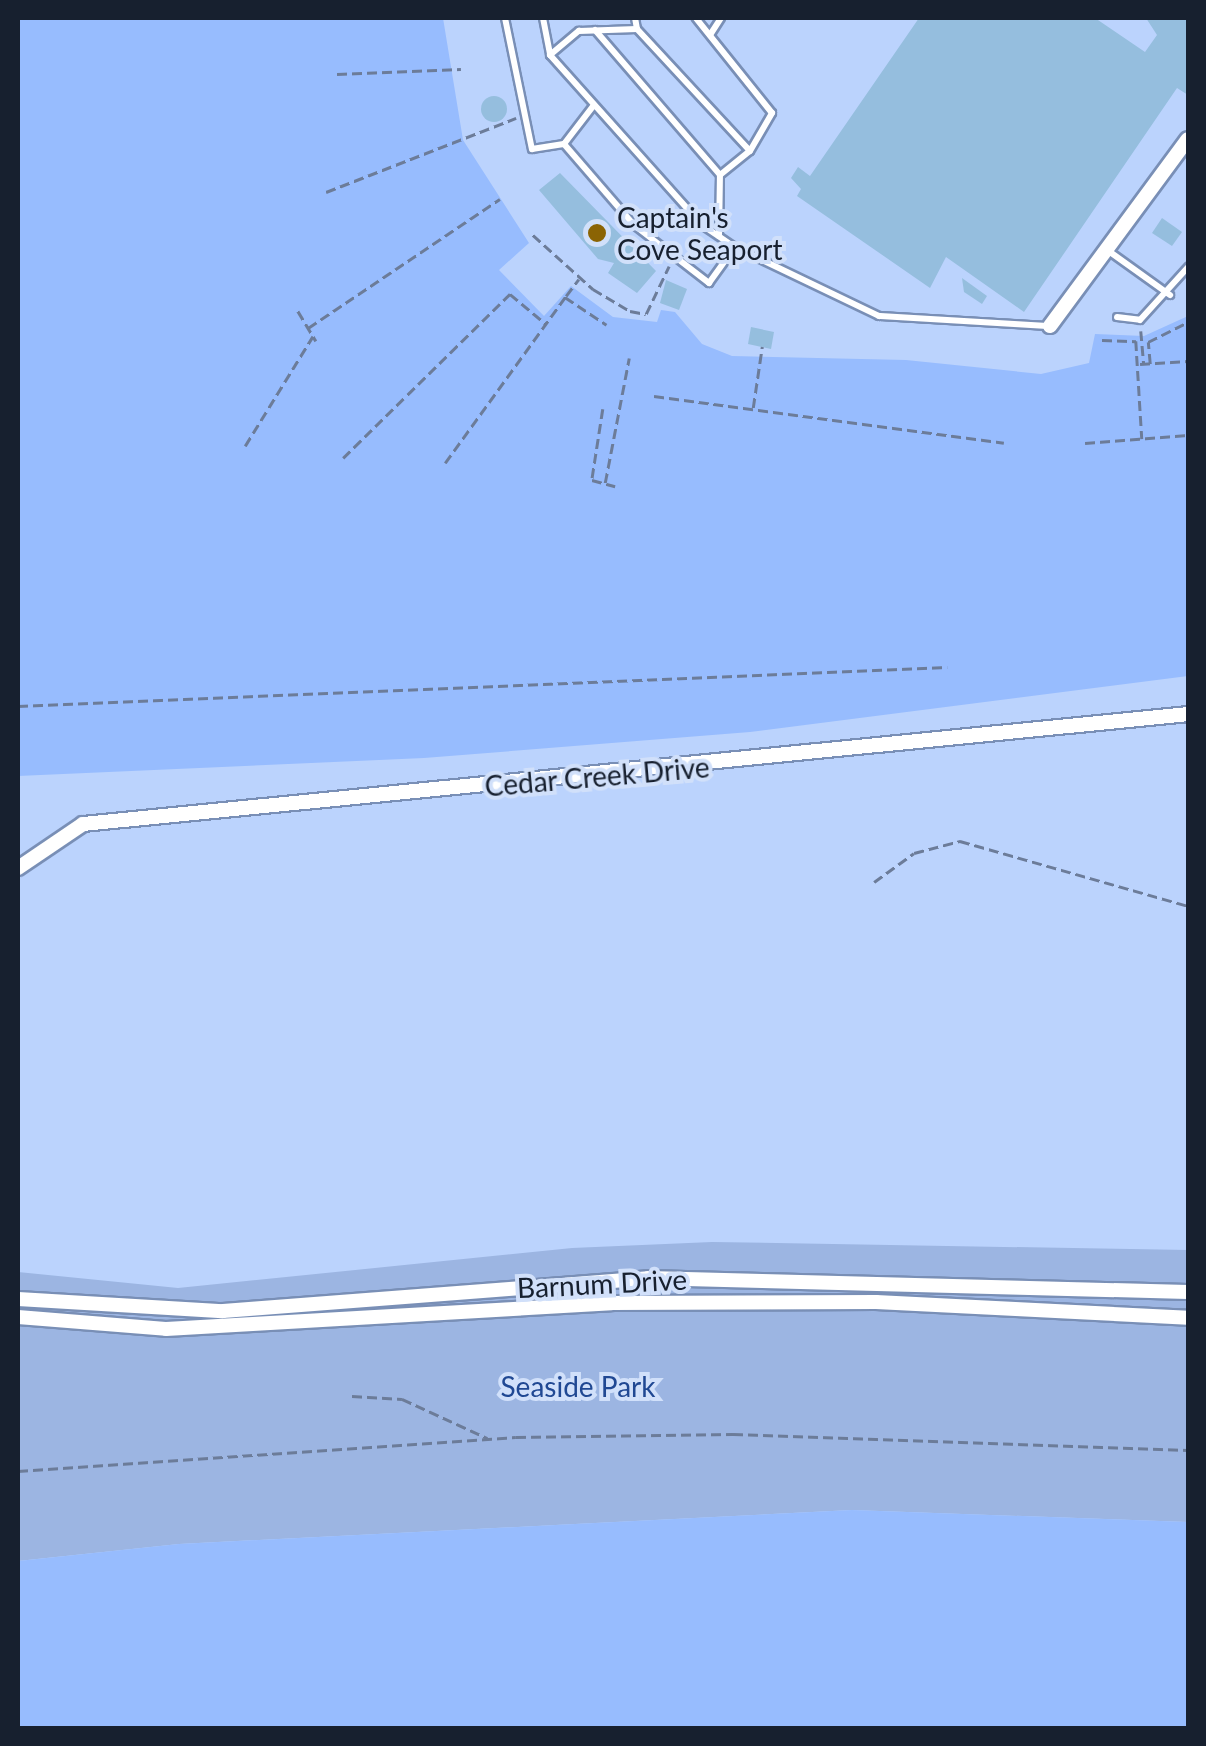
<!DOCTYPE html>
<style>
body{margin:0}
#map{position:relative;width:1206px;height:1746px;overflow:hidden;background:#bbd3fd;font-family:Lato,sans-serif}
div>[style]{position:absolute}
.green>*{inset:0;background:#9cb5e2}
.water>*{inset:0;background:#97bcfe}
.building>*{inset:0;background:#95bede}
.round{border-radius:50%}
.path>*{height:2.5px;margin-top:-1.25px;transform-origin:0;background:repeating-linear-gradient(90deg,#6c7c99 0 10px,transparent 0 15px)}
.roads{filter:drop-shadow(2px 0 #798fb6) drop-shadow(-2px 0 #798fb6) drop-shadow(0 2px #798fb6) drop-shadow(0 -2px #798fb6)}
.service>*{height:6px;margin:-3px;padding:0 3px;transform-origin:3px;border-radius:3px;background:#fff}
.minor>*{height:14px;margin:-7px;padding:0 7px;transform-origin:7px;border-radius:7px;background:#fff}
.dots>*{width:28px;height:28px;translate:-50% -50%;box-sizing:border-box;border:5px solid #d1e0fa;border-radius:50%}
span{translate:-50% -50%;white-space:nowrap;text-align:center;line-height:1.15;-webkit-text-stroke:8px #d1e0fa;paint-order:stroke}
.poi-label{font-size:28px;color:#17202f}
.left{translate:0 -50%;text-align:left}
.street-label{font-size:28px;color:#17202f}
.park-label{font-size:28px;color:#204893}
.frame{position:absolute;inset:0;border:20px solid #17202f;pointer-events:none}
</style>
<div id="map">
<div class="green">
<i style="clip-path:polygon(712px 1242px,1188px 1250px,1188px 1522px,852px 1510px,179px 1544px,18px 1561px,18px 1272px,178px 1288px,572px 1248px)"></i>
</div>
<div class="water">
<i style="clip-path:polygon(18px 18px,443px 18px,463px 140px,529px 243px,499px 270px,544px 316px,571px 286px,613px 317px,657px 322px,661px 310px,675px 312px,702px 344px,732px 356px,906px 360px,1041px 374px,1089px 363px,1095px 334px,1144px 336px,1188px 316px,1188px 676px,750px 732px,424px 758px,18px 776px)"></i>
<i style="clip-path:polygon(852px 1510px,1188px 1522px,1188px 1728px,18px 1728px,18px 1561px,179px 1544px)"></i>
</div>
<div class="building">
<i style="clip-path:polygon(919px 18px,1095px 18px,1145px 52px,1157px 35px,1146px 18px,1188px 18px,1188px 95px,1177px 88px,1024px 312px,946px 257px,930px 288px,797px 196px,801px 189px,791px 178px,798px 167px,810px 176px)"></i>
<i class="round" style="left:481px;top:96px;width:26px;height:26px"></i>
<i style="clip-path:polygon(560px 173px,656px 271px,637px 293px,608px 273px,614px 263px,598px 259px,539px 190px)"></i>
<i style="clip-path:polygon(1162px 218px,1182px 232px,1172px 246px,1152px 233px)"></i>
<i style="clip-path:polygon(962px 278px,987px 296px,982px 304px,964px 292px)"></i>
<i style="clip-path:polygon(666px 280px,687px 289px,679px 310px,660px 303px)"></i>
<i style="clip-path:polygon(751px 327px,774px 332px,771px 349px,748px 344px)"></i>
</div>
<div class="path">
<i style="left:337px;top:74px;width:124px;rotate:-2.3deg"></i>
<i style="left:326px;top:192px;width:204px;rotate:-21.3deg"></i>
<i style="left:533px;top:235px;width:81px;rotate:42deg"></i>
<i style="left:593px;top:289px;width:43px;rotate:30.7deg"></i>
<i style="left:630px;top:311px;width:16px;rotate:11deg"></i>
<i style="left:646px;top:314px;width:53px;rotate:-64.4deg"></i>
<i style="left:566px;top:296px;width:21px;rotate:-53deg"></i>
<i style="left:298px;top:311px;width:35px;rotate:59deg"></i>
<i style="left:308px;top:328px;width:231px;rotate:-33.9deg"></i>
<i style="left:1141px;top:331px;width:32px;rotate:85deg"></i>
<i style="left:1102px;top:340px;width:34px;rotate:2deg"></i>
<i style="left:1136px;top:341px;width:98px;rotate:86.5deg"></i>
<i style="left:1140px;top:364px;width:48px;rotate:-3.6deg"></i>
<i style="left:1150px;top:364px;width:22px;rotate:-95deg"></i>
<i style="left:1148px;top:342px;width:45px;rotate:-26.6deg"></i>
<i style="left:654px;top:396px;width:353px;rotate:7.6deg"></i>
<i style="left:753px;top:408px;width:62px;rotate:-81.6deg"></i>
<i style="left:603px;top:409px;width:72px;rotate:98.8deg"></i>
<i style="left:592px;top:480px;width:24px;rotate:15deg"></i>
<i style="left:1085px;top:443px;width:103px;rotate:-4.4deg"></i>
<i style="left:245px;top:446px;width:129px;rotate:-58.3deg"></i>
<i style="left:343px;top:458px;width:234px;rotate:-44.5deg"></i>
<i style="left:510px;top:294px;width:47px;rotate:39.8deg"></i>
<i style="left:445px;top:463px;width:205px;rotate:-54.1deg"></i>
<i style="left:565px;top:297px;width:50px;rotate:33.7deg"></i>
<i style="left:605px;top:483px;width:127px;rotate:-79.1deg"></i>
<i style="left:18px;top:706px;width:930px;rotate:-2.4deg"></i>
<i style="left:874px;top:882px;width:49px;rotate:-35.9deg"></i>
<i style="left:914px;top:853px;width:48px;rotate:-14.6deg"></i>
<i style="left:960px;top:841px;width:237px;rotate:15.9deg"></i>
<i style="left:352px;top:1396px;width:50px;rotate:3.4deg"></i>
<i style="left:402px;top:1399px;width:94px;rotate:24.6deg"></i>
<i style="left:18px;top:1471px;width:499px;rotate:-3.9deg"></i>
<i style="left:516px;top:1437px;width:217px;rotate:-0.8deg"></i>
<i style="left:733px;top:1434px;width:455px;rotate:2deg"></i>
</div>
<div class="roads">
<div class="service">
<i style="left:505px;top:18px;width:134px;rotate:78.4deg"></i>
<i style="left:532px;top:149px;width:32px;rotate:-9deg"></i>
<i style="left:564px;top:144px;width:107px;rotate:49.2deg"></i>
<i style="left:634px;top:225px;width:95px;rotate:37.7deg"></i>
<i style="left:709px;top:283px;width:44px;rotate:-54.2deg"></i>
<i style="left:735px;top:247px;width:160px;rotate:25.6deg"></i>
<i style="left:879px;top:316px;width:170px;rotate:3.4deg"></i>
<i style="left:543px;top:18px;width:38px;rotate:79deg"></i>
<i style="left:550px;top:55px;width:228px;rotate:48.2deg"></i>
<i style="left:702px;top:225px;width:40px;rotate:34deg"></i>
<i style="left:637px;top:29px;width:166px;rotate:47.2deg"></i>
<i style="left:595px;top:30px;width:191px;rotate:49.2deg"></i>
<i style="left:720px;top:175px;width:38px;rotate:-39deg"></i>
<i style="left:750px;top:151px;width:44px;rotate:-59.9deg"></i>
<i style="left:772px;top:113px;width:122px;rotate:-128.7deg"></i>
<i style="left:710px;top:35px;width:20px;rotate:-57deg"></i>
<i style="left:550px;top:55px;width:38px;rotate:-40deg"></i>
<i style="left:579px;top:31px;width:58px;rotate:-2deg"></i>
<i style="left:637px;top:29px;width:11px;rotate:-100deg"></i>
<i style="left:564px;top:144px;width:49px;rotate:-52.4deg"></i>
<i style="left:719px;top:236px;width:61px;rotate:-89.1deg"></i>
<i style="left:1110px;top:252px;width:74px;rotate:35.6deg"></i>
<i style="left:1117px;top:317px;width:23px;rotate:7deg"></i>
<i style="left:1140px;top:320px;width:72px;rotate:-47.8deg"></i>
</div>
<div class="minor">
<i style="left:1050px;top:326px;width:232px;rotate:-53.6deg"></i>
<i style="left:18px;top:868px;width:78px;rotate:-34.1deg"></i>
<i style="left:83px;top:824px;width:1110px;rotate:-5.68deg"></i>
<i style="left:18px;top:1299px;width:205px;rotate:3.4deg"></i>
<i style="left:223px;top:1311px;width:426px;rotate:-4.4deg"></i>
<i style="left:648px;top:1278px;width:540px;rotate:1.49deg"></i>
<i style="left:18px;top:1317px;width:148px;rotate:4.6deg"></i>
<i style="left:166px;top:1329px;width:446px;rotate:-3.3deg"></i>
<i style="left:611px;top:1303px;width:265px;rotate:-0.2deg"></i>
<i style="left:876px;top:1302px;width:312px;rotate:2.9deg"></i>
</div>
</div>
<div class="dots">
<i style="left:597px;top:233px;background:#8b6404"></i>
</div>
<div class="poi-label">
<span class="left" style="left:617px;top:233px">Captain's<br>Cove Seaport</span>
</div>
<div class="street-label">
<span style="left:597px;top:776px;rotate:-5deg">Cedar Creek Drive</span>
<span style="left:602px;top:1283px;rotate:-3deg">Barnum Drive</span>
</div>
<div class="park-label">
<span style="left:578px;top:1386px">Seaside Park</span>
</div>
<div class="frame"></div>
</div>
